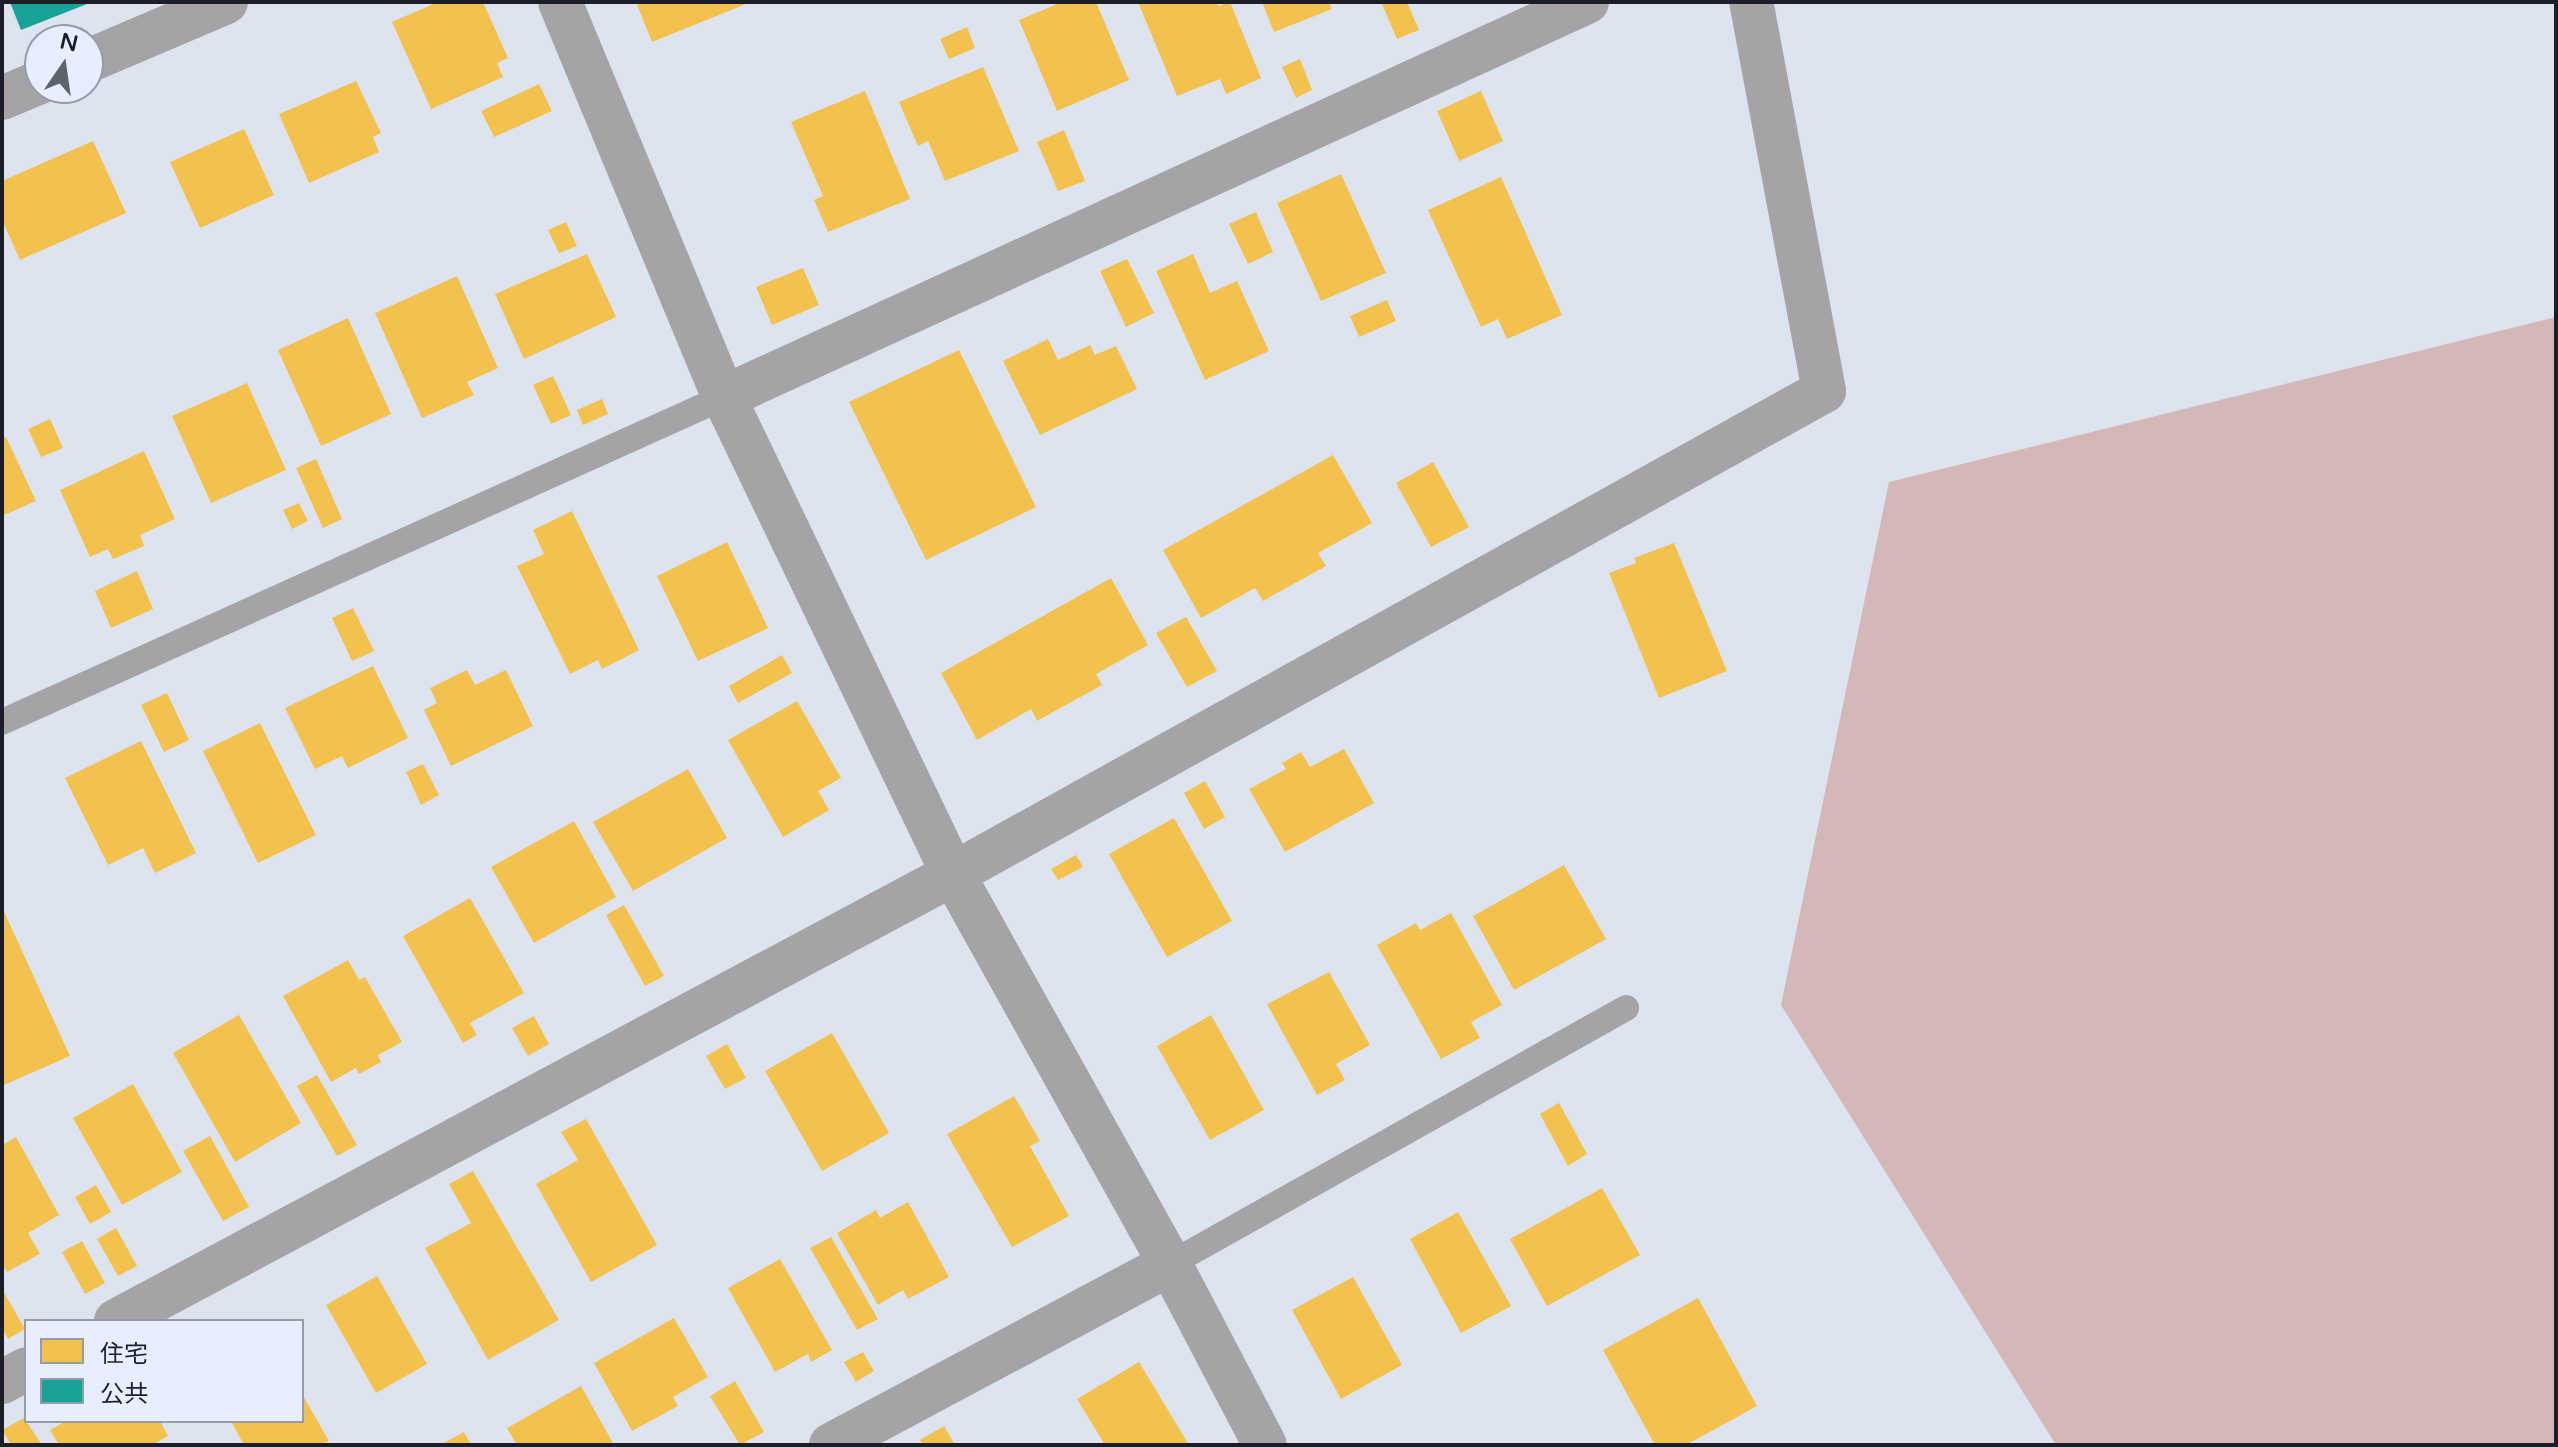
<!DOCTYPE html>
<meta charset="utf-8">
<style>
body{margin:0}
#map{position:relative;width:2558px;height:1447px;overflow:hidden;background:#dee4ef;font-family:"Varela Round","Noto Sans JP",sans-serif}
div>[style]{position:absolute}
.forest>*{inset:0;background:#d4b7b7}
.homes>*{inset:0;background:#f2c14e}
.public>*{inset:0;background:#17a398}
.service>*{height:26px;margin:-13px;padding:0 13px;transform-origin:13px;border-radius:13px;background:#a5a3a6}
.minor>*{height:44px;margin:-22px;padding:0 22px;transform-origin:22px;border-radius:22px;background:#a5a3a6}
span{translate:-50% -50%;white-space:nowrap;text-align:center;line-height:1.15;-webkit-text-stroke:8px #e7eeff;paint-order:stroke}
.frame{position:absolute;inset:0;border:4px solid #1b1e26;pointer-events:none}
.legend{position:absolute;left:24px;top:1319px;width:280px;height:104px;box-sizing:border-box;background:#e7eeff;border:2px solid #959ba8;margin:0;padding:10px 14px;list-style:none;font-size:24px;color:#1b1e26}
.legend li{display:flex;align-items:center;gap:16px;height:40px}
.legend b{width:40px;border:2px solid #959ba8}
.north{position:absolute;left:24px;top:24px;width:80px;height:80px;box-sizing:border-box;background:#e7eeff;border:2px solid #959ba8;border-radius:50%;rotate:13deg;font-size:22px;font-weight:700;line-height:32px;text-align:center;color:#1b1e26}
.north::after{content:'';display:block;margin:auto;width:28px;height:36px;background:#5f636c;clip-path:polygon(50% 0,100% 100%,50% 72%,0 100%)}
</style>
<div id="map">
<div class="forest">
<i style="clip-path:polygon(2556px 317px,2556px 1445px,2056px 1445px,1781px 1005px,1889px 482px)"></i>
</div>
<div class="homes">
<i style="clip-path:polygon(438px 2px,483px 2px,508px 58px,497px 63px,503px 77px,431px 109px,392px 22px)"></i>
<i style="clip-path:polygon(636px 2px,751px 2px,652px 42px)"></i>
<i style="clip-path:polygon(1062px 2px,1096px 2px,1129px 80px,1057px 111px,1019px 20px)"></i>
<i style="clip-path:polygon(1138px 2px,1217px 2px,1218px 6px,1230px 2px,1261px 78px,1226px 94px,1220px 79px,1177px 96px)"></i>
<i style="clip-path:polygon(1262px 2px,1329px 2px,1332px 9px,1274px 32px)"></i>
<i style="clip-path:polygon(1381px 2px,1407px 2px,1419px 30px,1397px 39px)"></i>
<i style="clip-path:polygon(967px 27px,975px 48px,949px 59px,940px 39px)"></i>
<i style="clip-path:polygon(1300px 59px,1312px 90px,1296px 98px,1282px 67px)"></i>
<i style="clip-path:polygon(983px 67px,1019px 151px,945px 181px,928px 141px,918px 146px,899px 102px)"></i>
<i style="clip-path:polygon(356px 81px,381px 133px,373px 137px,379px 152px,309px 183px,279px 114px)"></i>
<i style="clip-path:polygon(539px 84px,552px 111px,494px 137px,481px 111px)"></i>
<i style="clip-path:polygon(865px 91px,910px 199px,828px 232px,814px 200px,823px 196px,791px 122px)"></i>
<i style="clip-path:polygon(1481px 91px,1503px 141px,1459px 161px,1437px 111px)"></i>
<i style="clip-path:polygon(244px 129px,274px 195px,200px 228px,170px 162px)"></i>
<i style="clip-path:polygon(1064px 130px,1085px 181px,1058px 191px,1037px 142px)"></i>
<i style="clip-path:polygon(93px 141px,126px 213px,20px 260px,2px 220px,2px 181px)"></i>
<i style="clip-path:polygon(1341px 174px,1386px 273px,1321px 301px,1277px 203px)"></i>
<i style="clip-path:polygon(1501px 177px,1562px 315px,1507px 339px,1498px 319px,1481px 327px,1428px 210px)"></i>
<i style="clip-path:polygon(1256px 212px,1273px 252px,1248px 264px,1229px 224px)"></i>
<i style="clip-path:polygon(566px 222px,577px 246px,559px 253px,548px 230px)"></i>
<i style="clip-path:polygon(587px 254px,616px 317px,524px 359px,495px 294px)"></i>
<i style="clip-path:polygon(1193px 254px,1210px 293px,1237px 281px,1269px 351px,1205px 380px,1156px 271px)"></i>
<i style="clip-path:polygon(1127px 259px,1154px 313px,1126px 327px,1100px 271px)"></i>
<i style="clip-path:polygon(803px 268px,819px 305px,772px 325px,756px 287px)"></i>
<i style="clip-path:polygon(457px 276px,498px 368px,467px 382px,474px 395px,422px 418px,375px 313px)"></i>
<i style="clip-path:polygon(1387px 300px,1396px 321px,1359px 337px,1350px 316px)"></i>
<i style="clip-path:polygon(348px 318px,391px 414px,321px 446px,278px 350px)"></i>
<i style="clip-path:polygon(1048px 339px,1058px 360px,1090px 345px,1095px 355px,1116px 346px,1137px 389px,1040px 435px,1003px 361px)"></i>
<i style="clip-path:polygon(959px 350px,1036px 507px,926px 560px,849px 402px)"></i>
<i style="clip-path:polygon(553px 376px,571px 415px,551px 424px,533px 385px)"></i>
<i style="clip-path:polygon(247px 383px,286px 470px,211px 503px,172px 416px)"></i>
<i style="clip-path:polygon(602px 399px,608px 414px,583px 425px,577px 410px)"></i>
<i style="clip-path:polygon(50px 419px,63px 448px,41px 457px,28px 429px)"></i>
<i style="clip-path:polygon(6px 437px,36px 501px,2px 516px,2px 439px)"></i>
<i style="clip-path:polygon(144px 451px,175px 519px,140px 535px,144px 546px,113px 559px,108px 549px,90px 557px,60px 490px)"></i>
<i style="clip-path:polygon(1333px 455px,1372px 523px,1318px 553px,1326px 566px,1263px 601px,1255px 588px,1201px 618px,1163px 550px)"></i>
<i style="clip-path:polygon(316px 459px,342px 519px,323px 528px,296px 468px)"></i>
<i style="clip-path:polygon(1433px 462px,1469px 527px,1431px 547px,1396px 483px)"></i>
<i style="clip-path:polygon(299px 503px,308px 521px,292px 529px,283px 510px)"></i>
<i style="clip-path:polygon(572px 511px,639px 650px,602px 669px,598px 660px,570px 674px,517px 566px,544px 554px,533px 530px)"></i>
<i style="clip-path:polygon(727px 542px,768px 628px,698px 661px,657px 576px)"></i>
<i style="clip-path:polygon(1674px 543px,1727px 671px,1659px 698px,1609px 573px,1636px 563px,1634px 558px)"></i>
<i style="clip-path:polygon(137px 571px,153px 609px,111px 628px,95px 591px)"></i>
<i style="clip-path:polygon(1111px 578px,1148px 645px,1096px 674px,1102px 685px,1037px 721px,1031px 709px,977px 740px,941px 673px)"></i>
<i style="clip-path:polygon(353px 608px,374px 651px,352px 661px,332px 618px)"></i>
<i style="clip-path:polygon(1186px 617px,1217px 671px,1187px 687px,1156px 633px)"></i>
<i style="clip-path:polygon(782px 655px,792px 673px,738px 703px,729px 686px)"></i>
<i style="clip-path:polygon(373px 666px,408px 738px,348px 768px,342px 756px,315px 769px,285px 708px)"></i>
<i style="clip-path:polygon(467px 670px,475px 685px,506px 670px,533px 726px,451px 766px,424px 710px,437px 703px,430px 688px)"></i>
<i style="clip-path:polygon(167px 693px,189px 740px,164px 752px,141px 705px)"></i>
<i style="clip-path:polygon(797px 701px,841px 778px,818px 791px,829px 810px,783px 837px,728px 740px)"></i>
<i style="clip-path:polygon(260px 723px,316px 835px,258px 863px,203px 751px)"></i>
<i style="clip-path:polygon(141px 741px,196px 853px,155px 873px,143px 848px,108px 865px,65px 778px)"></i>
<i style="clip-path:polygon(1344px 749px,1374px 803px,1285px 852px,1249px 789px,1286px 769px,1282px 763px,1301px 752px,1310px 767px)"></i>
<i style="clip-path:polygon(423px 764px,439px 795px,421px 805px,406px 772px)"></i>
<i style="clip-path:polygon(688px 769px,727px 838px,633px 891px,593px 822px)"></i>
<i style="clip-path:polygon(1205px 781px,1225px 817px,1204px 829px,1184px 793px)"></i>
<i style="clip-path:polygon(1174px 818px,1232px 921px,1167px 957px,1109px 854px)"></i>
<i style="clip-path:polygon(574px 821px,616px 897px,534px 943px,491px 867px)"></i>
<i style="clip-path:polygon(1076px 855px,1083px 867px,1058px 880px,1051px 869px)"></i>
<i style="clip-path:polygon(1564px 865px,1606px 939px,1514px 990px,1473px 916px)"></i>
<i style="clip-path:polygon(470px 898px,524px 993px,470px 1023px,477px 1035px,463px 1043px,403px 936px)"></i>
<i style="clip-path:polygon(624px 905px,664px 976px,645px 986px,606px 915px)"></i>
<i style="clip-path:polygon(2px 907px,70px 1056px,4px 1085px,2px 1080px)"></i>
<i style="clip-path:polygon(1451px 913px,1502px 1005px,1471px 1022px,1480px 1038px,1441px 1059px,1377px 945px,1416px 923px,1420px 930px)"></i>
<i style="clip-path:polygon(348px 960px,359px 980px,365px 977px,402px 1042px,378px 1055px,381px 1062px,359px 1074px,356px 1068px,331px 1082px,283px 996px)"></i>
<i style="clip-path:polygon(1329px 972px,1370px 1045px,1336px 1064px,1345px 1080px,1317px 1095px,1267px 1004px)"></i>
<i style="clip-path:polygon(239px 1015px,301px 1123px,235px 1162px,173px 1053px)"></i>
<i style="clip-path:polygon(1211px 1015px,1264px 1110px,1210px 1140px,1157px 1046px)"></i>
<i style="clip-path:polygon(534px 1016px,549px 1044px,528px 1056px,512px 1028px)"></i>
<i style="clip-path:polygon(832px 1033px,889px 1133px,822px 1171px,765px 1071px)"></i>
<i style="clip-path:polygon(727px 1044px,746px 1078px,725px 1089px,706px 1056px)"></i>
<i style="clip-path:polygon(317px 1075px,357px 1145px,337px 1156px,297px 1086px)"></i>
<i style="clip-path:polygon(133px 1084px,182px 1172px,122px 1205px,73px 1118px)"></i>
<i style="clip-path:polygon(1014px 1096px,1040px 1141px,1030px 1146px,1069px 1216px,1012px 1247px,947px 1134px)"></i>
<i style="clip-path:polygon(1559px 1103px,1587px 1154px,1568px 1166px,1540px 1114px)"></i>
<i style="clip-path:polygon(586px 1119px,657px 1245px,591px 1282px,536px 1184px,578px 1160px,561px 1132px)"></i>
<i style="clip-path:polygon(210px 1136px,249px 1207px,223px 1221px,183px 1151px)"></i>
<i style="clip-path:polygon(16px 1137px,59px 1215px,28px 1233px,40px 1254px,7px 1272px,2px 1264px,2px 1145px)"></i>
<i style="clip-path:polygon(473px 1171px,559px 1320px,488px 1360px,425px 1248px,471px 1223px,449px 1184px)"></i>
<i style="clip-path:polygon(96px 1185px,111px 1212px,90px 1224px,75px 1197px)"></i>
<i style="clip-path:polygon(1602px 1188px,1640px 1255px,1547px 1306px,1510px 1239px)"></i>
<i style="clip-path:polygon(908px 1202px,949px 1277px,908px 1299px,903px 1290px,878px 1305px,837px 1233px,876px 1210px,880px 1218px)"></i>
<i style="clip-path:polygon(1458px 1212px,1511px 1306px,1461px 1333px,1410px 1239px)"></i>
<i style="clip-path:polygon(116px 1228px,137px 1266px,118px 1276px,97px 1239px)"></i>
<i style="clip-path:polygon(831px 1237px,878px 1319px,857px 1330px,810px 1248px)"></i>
<i style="clip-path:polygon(82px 1241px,105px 1283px,85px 1294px,62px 1252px)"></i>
<i style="clip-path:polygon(780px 1259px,832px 1350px,811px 1362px,808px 1354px,775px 1372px,728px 1288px)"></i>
<i style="clip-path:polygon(377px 1276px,427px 1364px,376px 1393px,326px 1305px)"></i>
<i style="clip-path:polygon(1353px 1277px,1402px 1365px,1341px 1399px,1292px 1310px)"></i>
<i style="clip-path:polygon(2px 1289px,25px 1329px,8px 1339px,2px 1328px)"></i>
<i style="clip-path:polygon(1698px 1298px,1757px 1406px,1686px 1445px,1655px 1445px,1603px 1350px)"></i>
<i style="clip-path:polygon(674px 1318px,708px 1377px,673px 1397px,678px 1406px,632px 1431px,594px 1363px)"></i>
<i style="clip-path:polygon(863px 1352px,874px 1371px,856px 1382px,844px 1362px)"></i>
<i style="clip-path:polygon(1139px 1362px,1189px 1445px,1105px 1445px,1077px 1399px)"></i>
<i style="clip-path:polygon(735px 1381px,764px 1432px,740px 1445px,710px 1396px)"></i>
<i style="clip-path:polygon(581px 1386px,614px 1445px,517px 1445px,507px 1428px)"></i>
<i style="clip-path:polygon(302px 1394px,329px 1441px,321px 1445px,244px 1445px,231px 1421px,302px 1421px)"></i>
<i style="clip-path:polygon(26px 1417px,26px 1421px,42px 1445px,11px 1445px,2px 1430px)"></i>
<i style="clip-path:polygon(66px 1421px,160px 1421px,168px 1436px,152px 1445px,59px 1445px,50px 1430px)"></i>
<i style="clip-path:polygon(944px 1426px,955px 1445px,923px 1445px,920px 1440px)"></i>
<i style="clip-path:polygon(464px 1432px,471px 1445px,440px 1445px)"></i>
</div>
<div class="public">
<i style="clip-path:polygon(10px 2px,92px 2px,21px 30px)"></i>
</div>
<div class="service">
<i style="left:2px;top:722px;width:792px;rotate:-24.23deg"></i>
<i style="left:1170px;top:1264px;width:523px;rotate:-29.31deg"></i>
</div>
<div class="minor">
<i style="left:560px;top:2px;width:428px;rotate:67.5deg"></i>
<i style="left:724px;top:397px;width:529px;rotate:64.36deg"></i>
<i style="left:953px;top:874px;width:446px;rotate:60.9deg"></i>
<i style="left:1170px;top:1264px;width:204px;rotate:62.3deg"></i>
<i style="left:88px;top:61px;width:150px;rotate:-23.1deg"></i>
<i style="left:2px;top:98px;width:41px;rotate:-22.8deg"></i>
<i style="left:724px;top:397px;width:949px;rotate:-24.59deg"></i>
<i style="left:116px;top:1321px;width:949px;rotate:-28.1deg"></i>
<i style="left:953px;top:874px;width:996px;rotate:-29.01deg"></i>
<i style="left:1824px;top:391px;width:396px;rotate:-100.6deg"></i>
<i style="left:2px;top:1382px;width:27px;rotate:-28deg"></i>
<i style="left:831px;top:1445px;width:384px;rotate:-28.1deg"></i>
</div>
<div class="frame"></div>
<ul class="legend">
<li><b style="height:22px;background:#f2c14e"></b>住宅</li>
<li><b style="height:22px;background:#17a398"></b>公共</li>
</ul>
<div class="north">N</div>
</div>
